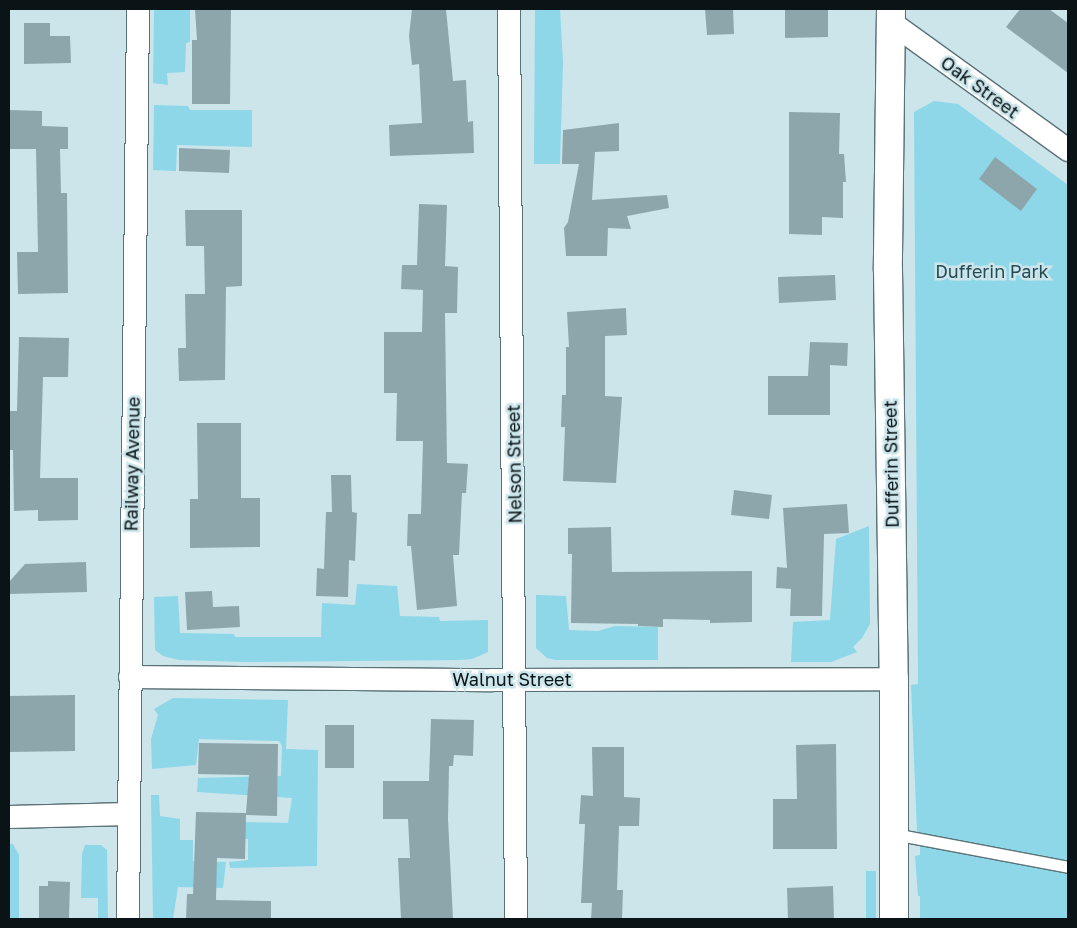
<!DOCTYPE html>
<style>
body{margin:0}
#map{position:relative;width:1077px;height:928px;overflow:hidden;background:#cbe5eb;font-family:"Golos Text",sans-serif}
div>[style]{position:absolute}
.green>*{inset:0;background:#8dd7e8}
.building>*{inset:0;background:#8da6ab}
.roads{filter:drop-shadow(1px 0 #5a7176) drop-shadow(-1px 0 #5a7176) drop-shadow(0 1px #5a7176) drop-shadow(0 -1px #5a7176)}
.service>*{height:11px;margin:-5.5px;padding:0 5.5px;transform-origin:5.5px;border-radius:5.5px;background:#fff}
.minor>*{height:22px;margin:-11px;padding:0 11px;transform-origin:11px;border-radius:11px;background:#fff}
.tertiary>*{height:28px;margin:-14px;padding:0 14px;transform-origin:14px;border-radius:14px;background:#fff}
span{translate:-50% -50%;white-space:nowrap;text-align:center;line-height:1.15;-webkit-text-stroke:5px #cbe5eb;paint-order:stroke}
.street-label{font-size:18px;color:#0a1315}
.park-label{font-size:18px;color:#244c55}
.frame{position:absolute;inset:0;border:10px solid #0a1315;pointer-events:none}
</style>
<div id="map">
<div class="green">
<i style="clip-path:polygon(154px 9px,190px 9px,190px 42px,186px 43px,185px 72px,167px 73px,168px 85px,153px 83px)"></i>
<i style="clip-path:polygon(535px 9px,560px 9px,563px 62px,560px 164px,534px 164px)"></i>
<i style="clip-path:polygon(934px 101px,958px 104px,1068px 185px,1068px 919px,920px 919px,920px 896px,918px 896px,915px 856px,920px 855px,920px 833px,917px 832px,911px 685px,918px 684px,914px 112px)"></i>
<i style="clip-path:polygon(154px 105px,188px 106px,190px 110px,252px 110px,252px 147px,177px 145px,176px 171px,153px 170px)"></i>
<i style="clip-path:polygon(869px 526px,870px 624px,862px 638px,853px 647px,857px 652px,831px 662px,791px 662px,793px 622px,830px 620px,836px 539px)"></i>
<i style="clip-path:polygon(357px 584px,397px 586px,400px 616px,439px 617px,440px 621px,488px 620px,488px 652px,472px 659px,459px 660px,245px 662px,179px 660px,163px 656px,155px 650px,154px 597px,178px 596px,180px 633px,234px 634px,235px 637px,321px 637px,322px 603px,355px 605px)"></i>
<i style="clip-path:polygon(536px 595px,566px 596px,569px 630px,598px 631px,615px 626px,658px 627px,658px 660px,556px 660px,547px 658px,536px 648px)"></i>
<i style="clip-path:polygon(173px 698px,288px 700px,286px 749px,318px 750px,317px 866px,230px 868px,229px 862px,248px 860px,248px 839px,235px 839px,237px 822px,288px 823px,292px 798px,197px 792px,198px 778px,281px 776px,282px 746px,279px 741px,199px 739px,196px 765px,152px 769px,151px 739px,158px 715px,154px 709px)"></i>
<i style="clip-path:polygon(151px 795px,159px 795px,160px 816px,180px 819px,180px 840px,193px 840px,193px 861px,226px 862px,223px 888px,178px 887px,173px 919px,153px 919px)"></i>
<i style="clip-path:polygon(13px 844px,19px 855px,19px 919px,9px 919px,9px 844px)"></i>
<i style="clip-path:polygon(85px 845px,101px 845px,107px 850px,108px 919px,98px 919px,98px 898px,81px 898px,82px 854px)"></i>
<i style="clip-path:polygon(866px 871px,876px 871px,876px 919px,866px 919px)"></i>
</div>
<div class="building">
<i style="clip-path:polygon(195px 9px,231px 9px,230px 104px,192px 104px,192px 40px,197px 40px)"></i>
<i style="clip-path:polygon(412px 9px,446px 9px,453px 81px,466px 80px,468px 122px,473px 121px,474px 153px,390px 156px,389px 125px,422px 123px,419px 64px,412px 65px,409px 36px)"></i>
<i style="clip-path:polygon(705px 9px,733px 9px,734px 34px,707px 35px)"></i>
<i style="clip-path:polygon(785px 9px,828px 9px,828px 37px,785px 38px)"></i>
<i style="clip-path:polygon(1020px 9px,1049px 9px,1068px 23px,1068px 73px,1006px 27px)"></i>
<i style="clip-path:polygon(24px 23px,50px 23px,50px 36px,70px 36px,71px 63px,24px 64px)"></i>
<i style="clip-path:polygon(9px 110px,42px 111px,42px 126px,68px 127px,68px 149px,60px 149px,61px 193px,67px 193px,68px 293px,18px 294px,17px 252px,38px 252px,36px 149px,9px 149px)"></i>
<i style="clip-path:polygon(789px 112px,840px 113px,839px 154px,844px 154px,846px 182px,843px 182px,843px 218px,822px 217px,822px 235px,789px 234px)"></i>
<i style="clip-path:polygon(619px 123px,619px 151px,595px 152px,592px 200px,667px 195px,669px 208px,627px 216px,631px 229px,608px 228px,607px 256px,566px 256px,564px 228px,568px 222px,579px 164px,562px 164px,563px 130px)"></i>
<i style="clip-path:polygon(179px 148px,230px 150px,229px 173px,179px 171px)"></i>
<i style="clip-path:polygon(995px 157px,1037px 189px,1021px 211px,979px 179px)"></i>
<i style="clip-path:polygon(419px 204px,447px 205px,445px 266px,458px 267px,457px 313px,445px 313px,447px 463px,468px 464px,466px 493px,462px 493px,459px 555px,453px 555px,457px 606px,417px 610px,411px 546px,407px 546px,408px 514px,421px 514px,423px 441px,396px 441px,397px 393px,384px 393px,384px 332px,422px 332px,423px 290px,401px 289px,402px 265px,417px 265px)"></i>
<i style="clip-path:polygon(185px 210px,242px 210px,242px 286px,226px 287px,225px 380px,179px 381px,178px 348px,186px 348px,185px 294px,205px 294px,204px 246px,186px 246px)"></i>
<i style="clip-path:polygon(835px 275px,836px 300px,779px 303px,778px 277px)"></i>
<i style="clip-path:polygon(626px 308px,627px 335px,605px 336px,605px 396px,622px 397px,616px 483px,563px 481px,565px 427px,561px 427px,562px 395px,566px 395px,566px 347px,569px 347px,567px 312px)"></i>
<i style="clip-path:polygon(19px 337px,69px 338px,68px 377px,43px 377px,40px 478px,78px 478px,78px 520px,38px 521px,38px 510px,14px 511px,13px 450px,9px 450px,9px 411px,17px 411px)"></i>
<i style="clip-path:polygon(810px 342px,848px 343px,847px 366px,830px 365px,830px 415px,768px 415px,768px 376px,808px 376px)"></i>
<i style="clip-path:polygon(197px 423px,241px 423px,241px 498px,260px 498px,260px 547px,190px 548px,190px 499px,198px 499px)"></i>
<i style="clip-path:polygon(331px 475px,351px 475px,352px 512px,357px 513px,355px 561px,349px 560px,348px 597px,316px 596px,317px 568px,324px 569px,326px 512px,332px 512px)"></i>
<i style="clip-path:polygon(734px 490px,772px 495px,769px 519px,731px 515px)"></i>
<i style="clip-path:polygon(847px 504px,849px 533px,824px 534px,822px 616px,790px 616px,791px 589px,776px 588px,777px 567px,787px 568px,783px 508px)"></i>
<i style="clip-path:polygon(611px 527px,612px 572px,752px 571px,752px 622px,710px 623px,710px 620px,663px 619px,663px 627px,638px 626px,638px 624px,571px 623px,572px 554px,568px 554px,568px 528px)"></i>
<i style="clip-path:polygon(86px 562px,87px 592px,9px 594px,9px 582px,25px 564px)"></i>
<i style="clip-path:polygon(212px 591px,213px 607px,239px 606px,240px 627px,187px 630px,185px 592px)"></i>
<i style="clip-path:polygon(75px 695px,75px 751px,9px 752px,9px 696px)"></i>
<i style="clip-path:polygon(431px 719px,474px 720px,473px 756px,454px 755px,453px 766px,449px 766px,448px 819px,453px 919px,401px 919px,398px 858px,410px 858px,408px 819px,383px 819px,383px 781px,429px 781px)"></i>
<i style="clip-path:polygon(325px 725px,354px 725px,354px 768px,325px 768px)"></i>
<i style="clip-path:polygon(199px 743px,278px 744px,277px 816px,246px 815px,245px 859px,217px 858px,216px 900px,271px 901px,271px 919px,186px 919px,187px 894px,193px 894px,196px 812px,246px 813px,249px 775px,198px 774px)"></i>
<i style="clip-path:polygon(836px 744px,837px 849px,773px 849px,773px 799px,797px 799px,796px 745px)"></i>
<i style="clip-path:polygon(592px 747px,624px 747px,624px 797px,640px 798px,639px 826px,619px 826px,617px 890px,623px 890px,622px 919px,591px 919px,592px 903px,581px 903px,585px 824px,579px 824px,581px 795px,593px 796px)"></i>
<i style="clip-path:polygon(48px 881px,70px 882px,69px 919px,39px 919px,39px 886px,48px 886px)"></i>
<i style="clip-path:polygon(833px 886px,834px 919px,788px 919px,787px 888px)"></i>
</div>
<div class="roads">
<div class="service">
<i style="left:894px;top:834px;width:177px;rotate:10.7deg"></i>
</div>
<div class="minor">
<i style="left:509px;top:9px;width:910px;rotate:89.56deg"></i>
<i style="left:892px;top:23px;width:217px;rotate:35.8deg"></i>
<i style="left:130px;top:677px;width:362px;rotate:0.5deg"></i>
<i style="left:492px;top:680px;width:402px;rotate:-0.1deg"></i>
<i style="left:9px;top:817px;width:119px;rotate:-1.4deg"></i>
<i style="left:128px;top:919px;width:910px;rotate:-89.37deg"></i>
</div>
<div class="tertiary">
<i style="left:891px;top:9px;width:261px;rotate:90.7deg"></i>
<i style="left:888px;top:270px;width:409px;rotate:89.2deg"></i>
<i style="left:894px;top:679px;width:240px;rotate:90deg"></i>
</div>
</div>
<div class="street-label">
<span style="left:980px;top:87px;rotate:36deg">Oak Street</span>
<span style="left:132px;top:464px;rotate:-89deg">Railway Avenue</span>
<span style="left:514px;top:464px;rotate:-91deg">Nelson Street</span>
<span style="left:891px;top:464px;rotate:-91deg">Dufferin Street</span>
<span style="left:512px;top:679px">Walnut Street</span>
</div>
<div class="park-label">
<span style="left:992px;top:271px">Dufferin Park</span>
</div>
<div class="frame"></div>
</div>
